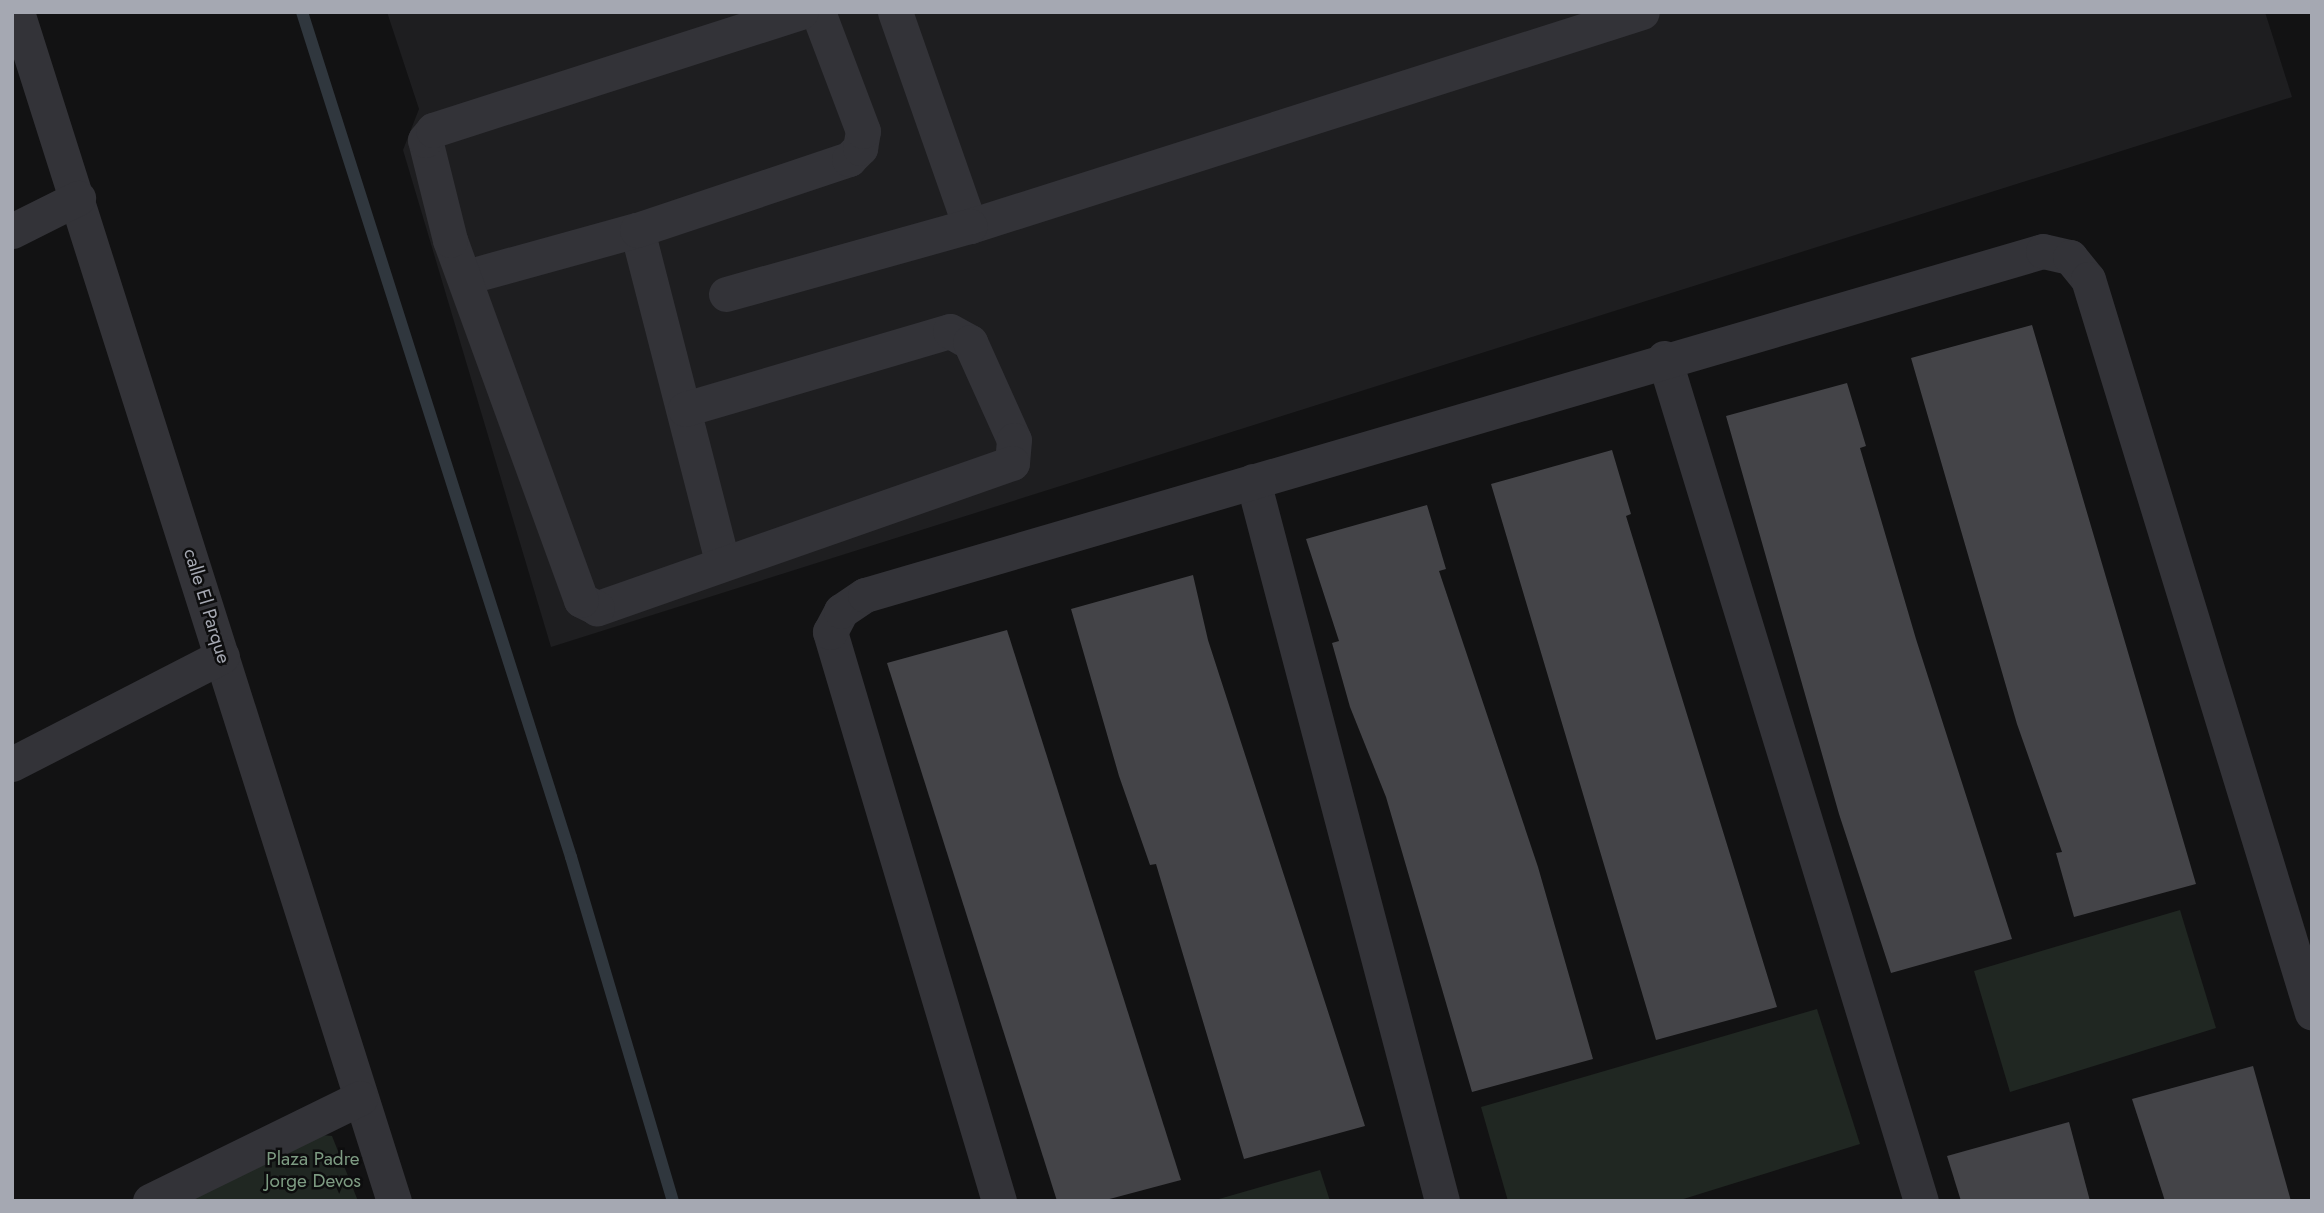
<!DOCTYPE html>
<style>
body{margin:0}
#map{position:relative;width:2324px;height:1213px;overflow:hidden;background:#121213;font-family:Jost,sans-serif}
div>[style]{position:absolute}
.built>*{inset:0;background:#1e1e20}
.green>*{inset:0;background:#202722}
.stream>*{height:12px;margin:-6px;padding:0 6px;transform-origin:6px;border-radius:6px;background:#30373e}
.building>*{inset:0;background:#444448}
.street>*{height:35px;margin:-17.5px;padding:0 17.5px;transform-origin:17.5px;border-radius:17.5px;background:#333338}
span{translate:-50% -50%;white-space:nowrap;text-align:center;line-height:1.15;-webkit-text-stroke:5px #0d0d0e;paint-order:stroke}
.street-label{font-size:19px;color:#a5a8b2}
.park-label{font-size:19px;color:#7d9b82}
.frame{position:absolute;inset:0;border:14px solid #a5a8b2;pointer-events:none}
</style>
<div id="map">
<div class="built">
<i style="clip-path:polygon(387px 12px,2265px 12px,2292px 97px,551px 647px,403px 150px,419px 109px)"></i>
</div>
<div class="green">
<i style="clip-path:polygon(2180px 910px,2216px 1028px,2010px 1092px,1974px 971px)"></i>
<i style="clip-path:polygon(1817px 1009px,1860px 1144px,1677px 1201px,1508px 1201px,1481px 1107px)"></i>
<i style="clip-path:polygon(313px 1134px,332px 1136px,358px 1201px,188px 1201px)"></i>
<i style="clip-path:polygon(1320px 1170px,1330px 1201px,1212px 1201px)"></i>
</div>
<div class="stream">
<i style="left:302px;top:12px;width:887px;rotate:72.34deg"></i>
<i style="left:571px;top:857px;width:359px;rotate:73.5deg"></i>
</div>
<div class="building">
<i style="clip-path:polygon(2032px 325px,2196px 884px,2074px 917px,2056px 853px,2062px 852px,2017px 724px,1911px 358px)"></i>
<i style="clip-path:polygon(1847px 383px,1866px 446px,1860px 448px,1916px 639px,2012px 939px,1891px 973px,1839px 814px,1726px 416px)"></i>
<i style="clip-path:polygon(1612px 450px,1631px 514px,1626px 516px,1777px 1007px,1656px 1040px,1491px 484px)"></i>
<i style="clip-path:polygon(1427px 505px,1446px 569px,1439px 571px,1538px 867px,1593px 1059px,1472px 1092px,1386px 797px,1350px 707px,1332px 643px,1339px 641px,1306px 539px)"></i>
<i style="clip-path:polygon(1193px 575px,1208px 640px,1365px 1126px,1244px 1159px,1156px 864px,1150px 865px,1119px 776px,1071px 609px)"></i>
<i style="clip-path:polygon(1007px 630px,1181px 1180px,1102px 1201px,1057px 1201px,887px 663px)"></i>
<i style="clip-path:polygon(2253px 1066px,2291px 1201px,2165px 1201px,2132px 1099px)"></i>
<i style="clip-path:polygon(2069px 1122px,2090px 1201px,1961px 1201px,1947px 1156px)"></i>
</div>
<div class="street">
<i style="left:17px;top:12px;width:1247px;rotate:72.41deg"></i>
<i style="left:895px;top:12px;width:227px;rotate:70.7deg"></i>
<i style="left:970px;top:226px;width:705px;rotate:-17.66deg"></i>
<i style="left:637px;top:230px;width:343px;rotate:75.6deg"></i>
<i style="left:12px;top:231px;width:74px;rotate:-26.6deg"></i>
<i style="left:466px;top:277px;width:177px;rotate:-15.4deg"></i>
<i style="left:637px;top:230px;width:224px;rotate:-18.5deg"></i>
<i style="left:849px;top:159px;width:16px;rotate:-45deg"></i>
<i style="left:860px;top:148px;width:17px;rotate:-80deg"></i>
<i style="left:863px;top:131px;width:127px;rotate:-110.7deg"></i>
<i style="left:726px;top:294px;width:253px;rotate:-15.6deg"></i>
<i style="left:1664px;top:358px;width:881px;rotate:73.05deg"></i>
<i style="left:685px;top:409px;width:276px;rotate:-16.4deg"></i>
<i style="left:950px;top:331px;width:23px;rotate:29deg"></i>
<i style="left:970px;top:342px;width:107px;rotate:65.8deg"></i>
<i style="left:1014px;top:440px;width:23px;rotate:95deg"></i>
<i style="left:1012px;top:463px;width:440px;rotate:160.7deg"></i>
<i style="left:597px;top:608px;width:18px;rotate:-153deg"></i>
<i style="left:581px;top:600px;width:383px;rotate:-110deg"></i>
<i style="left:450px;top:240px;width:103px;rotate:-104deg"></i>
<i style="left:425px;top:140px;width:13px;rotate:-51deg"></i>
<i style="left:433px;top:130px;width:386px;rotate:-17.8deg"></i>
<i style="left:1253px;top:481px;width:744px;rotate:75.29deg"></i>
<i style="left:12px;top:764px;width:236px;rotate:-27.2deg"></i>
<i style="left:150px;top:1201px;width:234px;rotate:-26.1deg"></i>
<i style="left:999px;top:1201px;width:594px;rotate:-106.54deg"></i>
<i style="left:830px;top:632px;width:24px;rotate:-62deg"></i>
<i style="left:841px;top:611px;width:29px;rotate:-34deg"></i>
<i style="left:865px;top:595px;width:1227px;rotate:-16.28deg"></i>
<i style="left:2043px;top:251px;width:28px;rotate:13deg"></i>
<i style="left:2070px;top:257px;width:28px;rotate:51deg"></i>
<i style="left:2088px;top:279px;width:767px;rotate:73.03deg"></i>
</div>
<div class="street-label">
<span style="left:207px;top:606px;rotate:73deg">calle El Parque</span>
</div>
<div class="park-label">
<span style="left:313px;top:1170px">Plaza Padre<br>Jorge Devos</span>
</div>
<div class="frame"></div>
</div>
